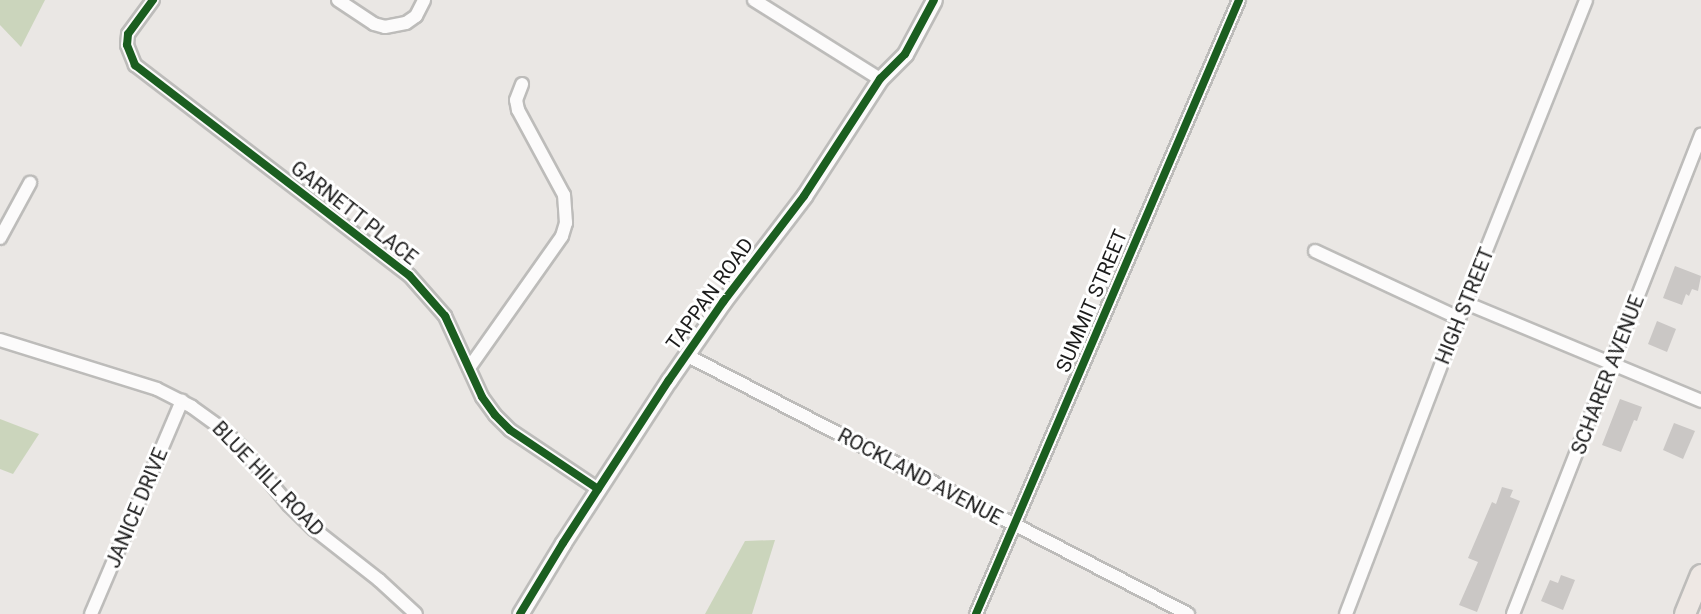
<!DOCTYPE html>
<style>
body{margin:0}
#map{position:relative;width:1701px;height:614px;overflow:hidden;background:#eae7e4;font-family:Roboto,sans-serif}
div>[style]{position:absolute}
.forest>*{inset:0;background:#cbd5bc}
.building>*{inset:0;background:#cac7c5}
.roads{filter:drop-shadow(2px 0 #bdbcba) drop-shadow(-2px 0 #bdbcba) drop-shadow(0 2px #bdbcba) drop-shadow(0 -2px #bdbcba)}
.minor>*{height:12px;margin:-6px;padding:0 6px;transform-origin:6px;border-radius:6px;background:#fcfbfb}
.tertiary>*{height:15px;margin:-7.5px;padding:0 7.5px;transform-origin:7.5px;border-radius:7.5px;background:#fcfbfb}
.primary>*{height:20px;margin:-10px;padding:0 10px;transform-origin:10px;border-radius:10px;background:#eee8e4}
.cycleway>*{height:8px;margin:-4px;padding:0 4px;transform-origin:4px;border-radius:4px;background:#1b5e20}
span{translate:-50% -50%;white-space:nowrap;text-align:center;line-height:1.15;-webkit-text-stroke:6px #fff;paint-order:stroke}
.street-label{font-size:20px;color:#1b1b1b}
</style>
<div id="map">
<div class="forest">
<i style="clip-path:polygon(0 0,45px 0,21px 47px,0 25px)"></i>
<i style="clip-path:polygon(0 419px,39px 434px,13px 474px,0 469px)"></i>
<i style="clip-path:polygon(775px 540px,752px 614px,705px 614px,745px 541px)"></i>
</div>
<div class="building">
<i style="clip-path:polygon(1675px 266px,1701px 276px,1698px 291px,1692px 289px,1689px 296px,1686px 294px,1682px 305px,1663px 298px)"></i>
<i style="clip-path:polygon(1657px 321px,1676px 329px,1667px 352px,1648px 344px)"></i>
<i style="clip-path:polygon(1620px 399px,1642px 407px,1637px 421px,1634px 420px,1621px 452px,1602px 445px)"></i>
<i style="clip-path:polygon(1674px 423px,1695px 431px,1683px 459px,1663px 450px)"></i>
<i style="clip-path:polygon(1502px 487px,1513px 490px,1510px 497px,1520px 501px,1477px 612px,1459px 605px,1478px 562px,1468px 558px,1492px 502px,1496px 504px)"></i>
<i style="clip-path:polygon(1561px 575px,1575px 580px,1563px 610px,1541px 601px,1550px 580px,1558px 583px)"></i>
</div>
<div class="roads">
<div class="minor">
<i style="left:153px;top:0;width:42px;rotate:126.3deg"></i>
<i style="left:128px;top:34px;width:11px;rotate:95deg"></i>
<i style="left:127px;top:45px;width:22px;rotate:68deg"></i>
<i style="left:135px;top:65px;width:345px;rotate:37.5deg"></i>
<i style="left:409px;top:275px;width:55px;rotate:48.7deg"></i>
<i style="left:445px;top:316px;width:89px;rotate:65.4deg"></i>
<i style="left:482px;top:397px;width:22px;rotate:54deg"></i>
<i style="left:495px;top:415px;width:21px;rotate:45deg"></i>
<i style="left:510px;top:430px;width:106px;rotate:33.8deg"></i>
<i style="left:338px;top:0;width:43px;rotate:33.7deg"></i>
<i style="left:374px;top:24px;width:11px;rotate:15deg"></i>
<i style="left:385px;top:27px;width:21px;rotate:-11deg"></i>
<i style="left:406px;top:23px;width:12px;rotate:-35deg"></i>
<i style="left:416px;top:16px;width:18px;rotate:-63deg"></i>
<i style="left:754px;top:0;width:149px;rotate:32.1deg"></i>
<i style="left:0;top:238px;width:63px;rotate:-61.4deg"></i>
<i style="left:1315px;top:251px;width:159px;rotate:25deg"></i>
<i style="left:1466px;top:303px;width:255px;rotate:22.6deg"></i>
<i style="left:0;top:340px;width:164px;rotate:17.3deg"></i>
<i style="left:157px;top:389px;width:39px;rotate:27deg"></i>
<i style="left:192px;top:407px;width:31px;rotate:36deg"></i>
<i style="left:217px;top:425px;width:31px;rotate:42deg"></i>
<i style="left:240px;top:446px;width:77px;rotate:50.3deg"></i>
<i style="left:289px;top:505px;width:35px;rotate:44deg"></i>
<i style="left:314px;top:529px;width:83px;rotate:38.1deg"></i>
<i style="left:379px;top:580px;width:50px;rotate:42.6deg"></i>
<i style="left:686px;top:355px;width:565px;rotate:27.29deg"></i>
<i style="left:469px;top:368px;width:161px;rotate:-54.8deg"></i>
<i style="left:562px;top:236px;width:14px;rotate:-73deg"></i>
<i style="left:566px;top:223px;width:28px;rotate:-94deg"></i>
<i style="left:564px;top:195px;width:97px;rotate:-118.4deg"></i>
<i style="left:518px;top:110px;width:10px;rotate:-101deg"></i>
<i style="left:516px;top:100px;width:17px;rotate:-69deg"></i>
<i style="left:91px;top:614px;width:232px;rotate:-66.9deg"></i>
<i style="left:976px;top:614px;width:668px;rotate:-66.81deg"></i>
<i style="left:1346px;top:614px;width:317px;rotate:-69.1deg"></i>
<i style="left:1459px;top:318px;width:342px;rotate:-68.2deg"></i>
<i style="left:1513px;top:614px;width:515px;rotate:-68.57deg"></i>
</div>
<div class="tertiary">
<i style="left:520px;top:614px;width:83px;rotate:-58.8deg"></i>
<i style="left:563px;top:543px;width:194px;rotate:-57deg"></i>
<i style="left:669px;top:380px;width:95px;rotate:-55.3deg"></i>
<i style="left:723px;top:302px;width:133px;rotate:-52.6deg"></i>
<i style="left:804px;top:196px;width:140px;rotate:-57deg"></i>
<i style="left:880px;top:79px;width:35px;rotate:-45deg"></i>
<i style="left:905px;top:54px;width:61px;rotate:-61.8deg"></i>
</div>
<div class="primary">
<i style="left:1685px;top:614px;width:42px;rotate:-67.7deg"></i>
</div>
</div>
<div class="cycleway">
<i style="left:153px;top:0;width:42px;rotate:126.3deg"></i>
<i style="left:128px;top:34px;width:11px;rotate:95deg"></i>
<i style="left:127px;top:45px;width:22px;rotate:68deg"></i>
<i style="left:135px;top:65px;width:345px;rotate:37.5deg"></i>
<i style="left:409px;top:275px;width:55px;rotate:48.7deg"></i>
<i style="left:445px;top:316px;width:89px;rotate:65.4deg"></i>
<i style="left:482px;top:397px;width:22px;rotate:54deg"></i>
<i style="left:495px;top:415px;width:21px;rotate:45deg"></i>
<i style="left:510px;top:430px;width:106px;rotate:33.8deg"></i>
<i style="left:520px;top:614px;width:83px;rotate:-58.8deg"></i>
<i style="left:563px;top:543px;width:194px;rotate:-57deg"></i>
<i style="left:669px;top:380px;width:95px;rotate:-55.3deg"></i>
<i style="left:723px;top:302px;width:133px;rotate:-52.6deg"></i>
<i style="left:804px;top:196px;width:140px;rotate:-57deg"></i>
<i style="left:880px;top:79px;width:35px;rotate:-45deg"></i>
<i style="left:905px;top:54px;width:61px;rotate:-61.8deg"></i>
<i style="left:976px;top:614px;width:668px;rotate:-66.81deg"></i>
</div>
<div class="street-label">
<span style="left:354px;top:213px;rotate:38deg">GARNETT PLACE</span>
<span style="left:710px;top:294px;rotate:-54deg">TAPPAN ROAD</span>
<span style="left:1092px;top:301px;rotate:-67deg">SUMMIT STREET</span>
<span style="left:1465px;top:306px;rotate:-68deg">HIGH STREET</span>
<span style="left:1608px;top:375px;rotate:-69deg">SCHARER AVENUE</span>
<span style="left:920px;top:477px;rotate:28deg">ROCKLAND AVENUE</span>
<span style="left:268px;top:479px;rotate:46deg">BLUE HILL ROAD</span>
<span style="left:137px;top:508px;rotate:-67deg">JANICE DRIVE</span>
</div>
</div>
